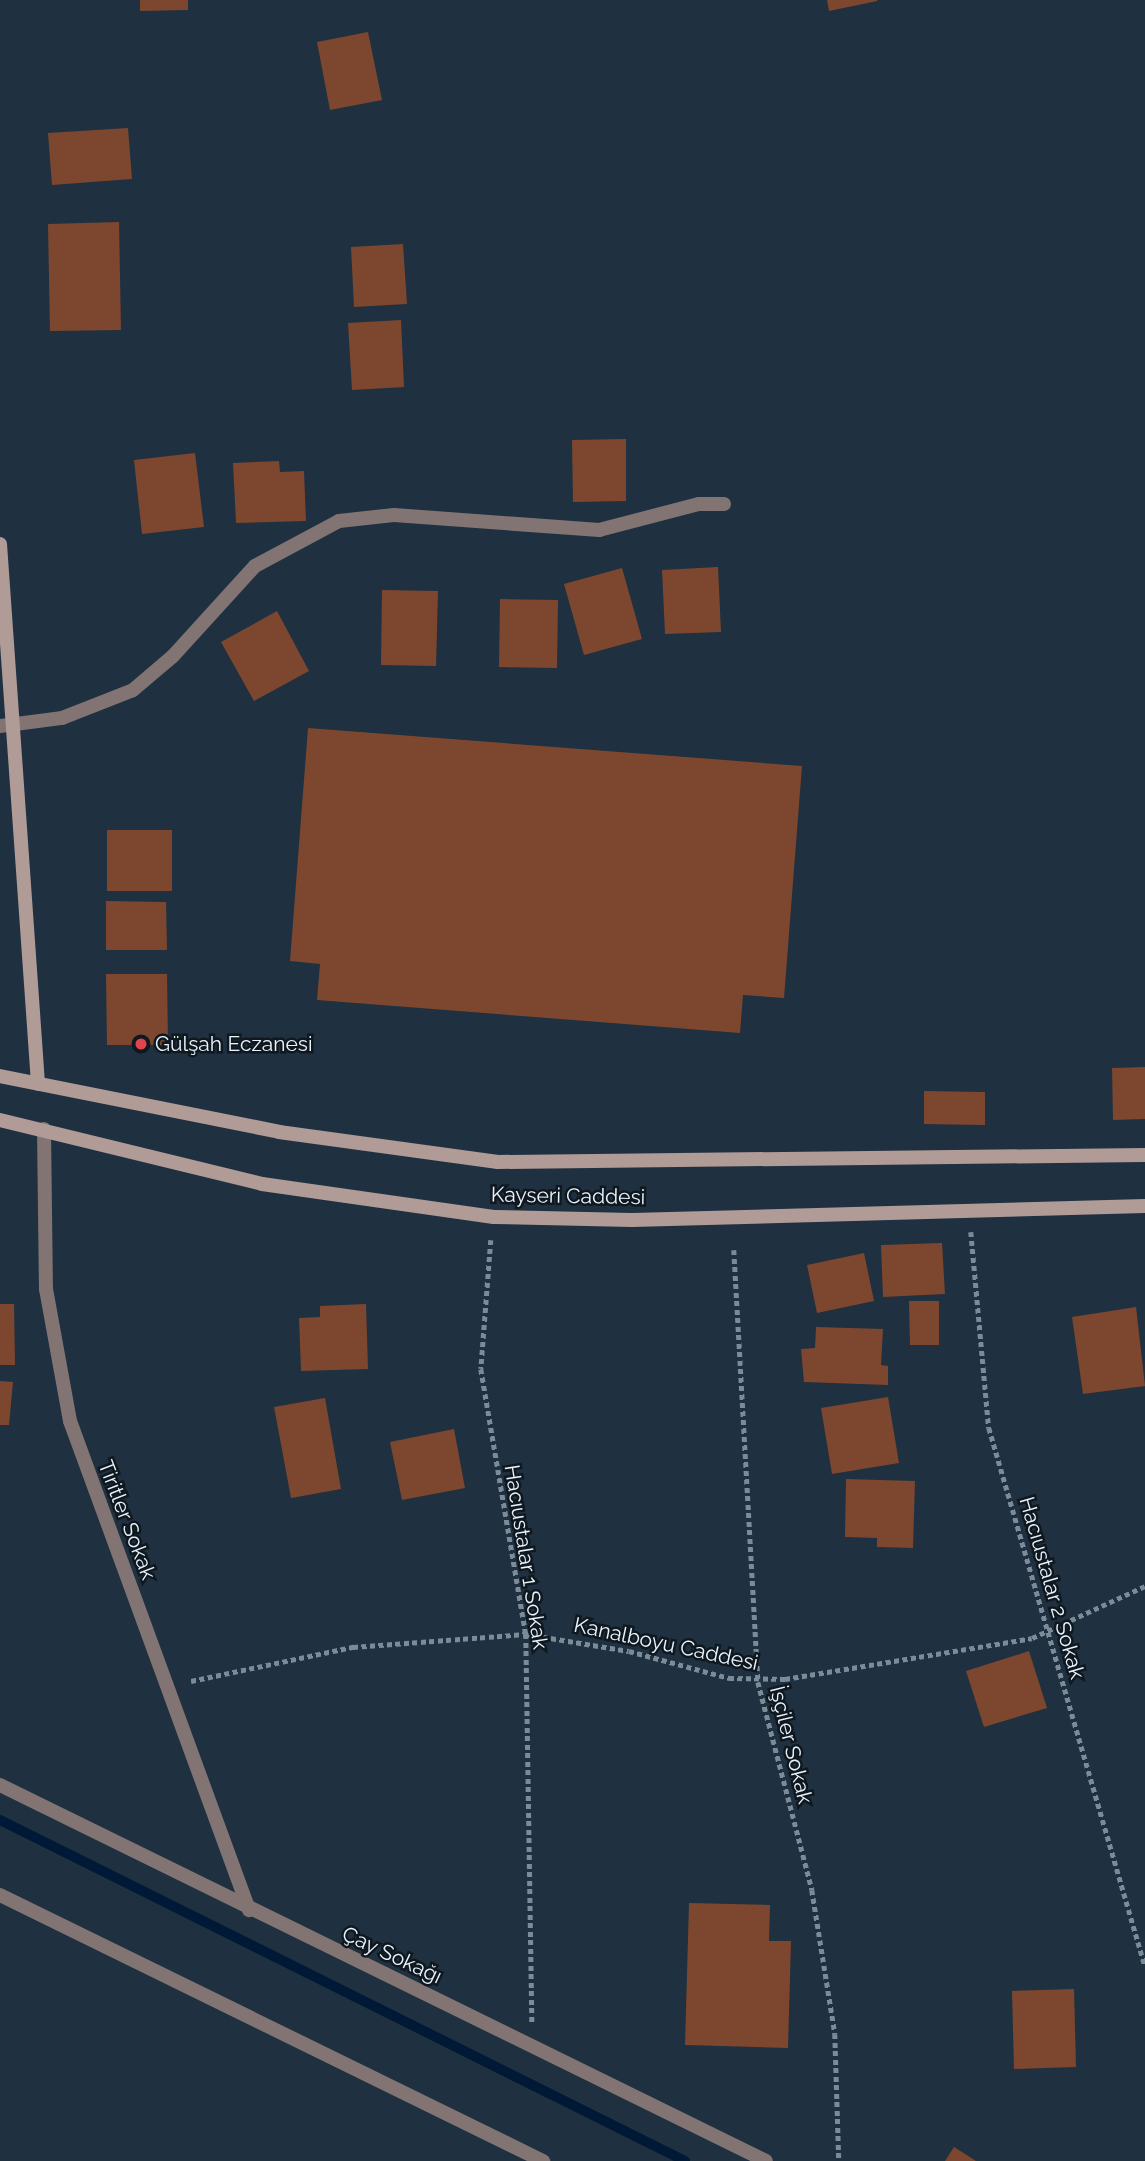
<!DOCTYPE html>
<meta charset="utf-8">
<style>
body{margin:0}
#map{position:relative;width:1145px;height:2161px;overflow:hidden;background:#1f3040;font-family:Raleway,sans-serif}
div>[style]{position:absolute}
.stream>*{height:10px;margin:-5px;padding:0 5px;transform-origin:5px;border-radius:5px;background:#001936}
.building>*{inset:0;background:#7c472e}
.path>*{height:4.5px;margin-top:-2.25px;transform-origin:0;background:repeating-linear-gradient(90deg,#7c8b98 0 5px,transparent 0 8.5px)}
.lane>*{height:14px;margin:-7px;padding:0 7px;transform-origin:7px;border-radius:7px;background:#817472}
.street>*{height:14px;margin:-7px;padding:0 7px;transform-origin:7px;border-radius:7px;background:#817472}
.secondary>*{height:14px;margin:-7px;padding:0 7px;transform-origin:7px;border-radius:7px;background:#b09b97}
.dots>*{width:19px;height:19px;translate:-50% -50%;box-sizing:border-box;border:4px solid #10181f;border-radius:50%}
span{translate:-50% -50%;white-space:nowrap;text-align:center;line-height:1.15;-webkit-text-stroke:5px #10181f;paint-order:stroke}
.poi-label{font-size:21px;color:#e8f3fe}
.left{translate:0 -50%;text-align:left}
.street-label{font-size:21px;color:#e8f3fe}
</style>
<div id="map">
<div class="stream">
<i style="left:0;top:1820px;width:765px;rotate:26.46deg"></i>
</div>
<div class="building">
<i style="clip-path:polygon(140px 0,188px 0,188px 10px,140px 11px)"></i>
<i style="clip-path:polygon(827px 0,877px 0,877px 1px,829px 11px)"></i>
<i style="clip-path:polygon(368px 32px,382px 100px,330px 110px,317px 42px)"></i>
<i style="clip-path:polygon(128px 128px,132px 179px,52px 185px,48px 133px)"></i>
<i style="clip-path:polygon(119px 222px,121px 330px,50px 331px,48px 224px)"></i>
<i style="clip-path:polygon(403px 244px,407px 304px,354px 307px,351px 247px)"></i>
<i style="clip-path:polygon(401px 320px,404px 387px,352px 390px,348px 323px)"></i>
<i style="clip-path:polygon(626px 439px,626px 501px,573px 502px,572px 440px)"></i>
<i style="clip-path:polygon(195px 453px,204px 527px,142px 534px,134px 460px)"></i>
<i style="clip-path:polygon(279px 461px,280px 472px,304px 471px,306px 521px,236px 523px,233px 463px)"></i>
<i style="clip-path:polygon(718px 567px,721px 632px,665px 634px,662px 570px)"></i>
<i style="clip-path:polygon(622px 568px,642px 639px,584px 655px,564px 584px)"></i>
<i style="clip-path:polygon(382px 590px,438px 591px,436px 666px,381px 665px)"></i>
<i style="clip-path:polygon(500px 599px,558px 600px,557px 668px,499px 667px)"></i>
<i style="clip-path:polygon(277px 611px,309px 671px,254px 701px,221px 642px)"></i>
<i style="clip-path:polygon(308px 728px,802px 766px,784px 998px,743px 995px,740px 1033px,317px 1000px,320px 964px,290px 961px)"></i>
<i style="clip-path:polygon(107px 830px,172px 830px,172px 891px,107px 891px)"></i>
<i style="clip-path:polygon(106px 901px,166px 902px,167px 950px,106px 950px)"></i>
<i style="clip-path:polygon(106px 974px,167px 974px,168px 1045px,107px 1045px)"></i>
<i style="clip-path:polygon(1145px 1067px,1145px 1119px,1113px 1120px,1112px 1068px)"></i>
<i style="clip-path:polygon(924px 1091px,985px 1092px,985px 1125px,924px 1124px)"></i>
<i style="clip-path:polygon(942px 1243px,945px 1294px,883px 1297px,881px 1245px)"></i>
<i style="clip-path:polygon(864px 1253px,874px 1301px,817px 1313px,807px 1265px)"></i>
<i style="clip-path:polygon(909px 1301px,939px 1301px,939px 1345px,910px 1345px)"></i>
<i style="clip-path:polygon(0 1304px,14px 1304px,15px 1365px,0 1365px)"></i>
<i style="clip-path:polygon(366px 1304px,368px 1369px,301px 1371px,299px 1318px,320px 1317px,320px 1306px)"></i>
<i style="clip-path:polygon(1136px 1307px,1145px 1386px,1083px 1394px,1072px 1317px)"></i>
<i style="clip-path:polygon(816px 1327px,883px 1329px,881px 1365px,888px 1366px,888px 1385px,804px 1382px,801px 1349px,815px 1348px)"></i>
<i style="clip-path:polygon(0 1381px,13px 1382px,9px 1425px,0 1425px)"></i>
<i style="clip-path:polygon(888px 1397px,899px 1463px,832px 1474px,821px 1408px)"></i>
<i style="clip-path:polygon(325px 1398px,341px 1489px,291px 1498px,274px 1407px)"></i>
<i style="clip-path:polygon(454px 1429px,465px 1488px,402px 1500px,390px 1442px)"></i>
<i style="clip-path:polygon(846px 1479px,915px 1481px,913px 1548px,877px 1547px,877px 1538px,845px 1537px)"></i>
<i style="clip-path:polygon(1029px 1651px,1047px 1708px,984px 1727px,966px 1671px)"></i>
<i style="clip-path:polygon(689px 1903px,770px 1905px,769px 1941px,791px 1941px,788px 2048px,685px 2045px)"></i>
<i style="clip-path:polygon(1074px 1989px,1076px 2067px,1014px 2069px,1012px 1991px)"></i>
<i style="clip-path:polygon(954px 2147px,976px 2161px,945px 2161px)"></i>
</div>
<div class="path">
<i style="left:971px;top:1232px;width:197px;rotate:84.8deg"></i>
<i style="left:989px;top:1428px;width:560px;rotate:73.83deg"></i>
<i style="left:491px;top:1240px;width:129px;rotate:94.4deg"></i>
<i style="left:481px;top:1369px;width:269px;rotate:80.4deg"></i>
<i style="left:526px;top:1634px;width:388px;rotate:89.1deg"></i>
<i style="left:734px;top:1250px;width:433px;rotate:86.8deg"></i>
<i style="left:758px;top:1682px;width:215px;rotate:75.4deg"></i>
<i style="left:812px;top:1890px;width:146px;rotate:80.9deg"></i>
<i style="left:835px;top:2034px;width:127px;rotate:88.2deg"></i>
<i style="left:191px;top:1681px;width:166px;rotate:-11.9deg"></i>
<i style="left:353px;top:1647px;width:173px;rotate:-4.3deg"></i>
<i style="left:526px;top:1634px;width:104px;rotate:9.4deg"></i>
<i style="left:629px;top:1651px;width:104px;rotate:15.1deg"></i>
<i style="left:729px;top:1678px;width:56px;rotate:1deg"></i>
<i style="left:785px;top:1679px;width:250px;rotate:-9.4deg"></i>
<i style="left:1032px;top:1638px;width:124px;rotate:-24.7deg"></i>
</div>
<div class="lane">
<i style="left:0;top:726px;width:63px;rotate:-7.4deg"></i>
<i style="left:62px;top:718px;width:76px;rotate:-21.5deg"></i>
<i style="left:133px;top:690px;width:52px;rotate:-40.4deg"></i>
<i style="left:173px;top:656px;width:122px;rotate:-47.7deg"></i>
<i style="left:255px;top:566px;width:95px;rotate:-28.2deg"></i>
<i style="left:339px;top:521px;width:55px;rotate:-6.2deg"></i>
<i style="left:394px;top:515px;width:206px;rotate:4.2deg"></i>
<i style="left:599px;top:530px;width:103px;rotate:-14.6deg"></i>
<i style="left:699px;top:504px;width:25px"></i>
<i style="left:0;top:1895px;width:605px;rotate:26.1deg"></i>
</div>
<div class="street">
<i style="left:44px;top:1129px;width:160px;rotate:89.3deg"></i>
<i style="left:46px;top:1289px;width:134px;rotate:79.7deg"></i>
<i style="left:70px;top:1421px;width:521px;rotate:69.89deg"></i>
<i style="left:0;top:1785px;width:853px;rotate:26.14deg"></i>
</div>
<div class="secondary">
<i style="left:0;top:544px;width:541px;rotate:85.97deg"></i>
<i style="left:0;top:1076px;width:285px;rotate:11.3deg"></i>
<i style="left:279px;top:1132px;width:221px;rotate:7.8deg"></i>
<i style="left:498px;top:1162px;width:647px;rotate:-0.62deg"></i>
<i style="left:0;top:1120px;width:270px;rotate:13.7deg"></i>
<i style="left:262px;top:1184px;width:234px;rotate:8.1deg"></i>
<i style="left:494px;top:1217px;width:138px;rotate:1.2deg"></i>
<i style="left:632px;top:1220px;width:513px;rotate:-1.56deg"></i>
</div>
<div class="dots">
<i style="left:141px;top:1044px;background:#e0444e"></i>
</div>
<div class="poi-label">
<span class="left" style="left:155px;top:1044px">Gülşah Eczanesi</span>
</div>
<div class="street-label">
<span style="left:568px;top:1196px;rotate:1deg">Kayseri Caddesi</span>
<span style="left:127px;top:1520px;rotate:69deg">Tiritler Sokak</span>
<span style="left:526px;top:1557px;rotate:81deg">Hacıustalar 1 Sokak</span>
<span style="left:1052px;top:1588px;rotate:74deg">Hacıustalar 2 Sokak</span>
<span style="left:666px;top:1644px;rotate:12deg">Kanalboyu Caddesi</span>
<span style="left:791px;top:1745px;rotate:76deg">İşçiler Sokak</span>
<span style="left:392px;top:1955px;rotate:25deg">Çay Sokağı</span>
</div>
</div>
